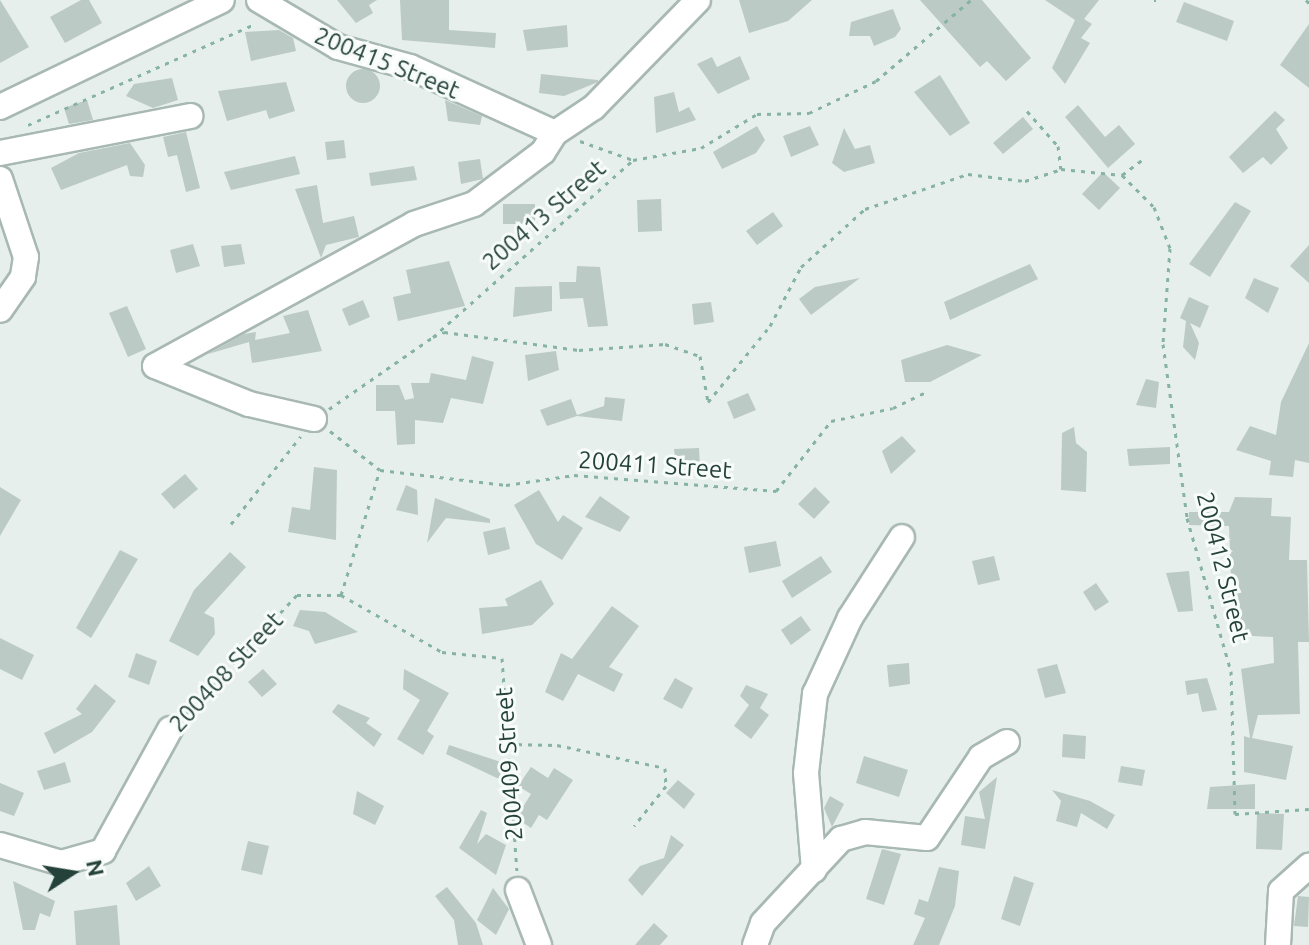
<!DOCTYPE html>
<style>
body{margin:0}
#map{position:relative;width:1309px;height:945px;overflow:hidden;background:#e6efeb;font-family:Ubuntu,sans-serif}
div>[style]{position:absolute}
.building>*{inset:0;background:#bbcac4}
.round{border-radius:50%}
.path>*{height:3px;margin-top:-1.5px;transform-origin:0;background:repeating-linear-gradient(90deg,#86b3a5 0 4px,transparent 0 10px)}
.roads{filter:drop-shadow(2px 0 #a8b8b2) drop-shadow(-2px 0 #a8b8b2) drop-shadow(0 2px #a8b8b2) drop-shadow(0 -2px #a8b8b2)}
.minor>*{height:24px;margin:-12px;padding:0 12px;transform-origin:12px;border-radius:12px;background:#fff}
span{translate:-50% -50%;white-space:nowrap;text-align:center;line-height:1.15;-webkit-text-stroke:6px #f7fbf9;paint-order:stroke}
.street-label{font-size:24px;color:#24423a}
.north{position:absolute;left:32px;top:833px;width:80px;height:80px;-webkit-text-stroke:6px #f7fbf9;paint-order:stroke;rotate:78deg;font-size:22px;font-weight:700;line-height:32px;text-align:center;color:#24423a}
.north::after{content:'';display:block;margin:auto;width:28px;height:36px;background:#24423a;clip-path:polygon(50% 0,100% 100%,50% 72%,0 100%)}
</style>
<div id="map">
<div class="building">
<i style="clip-path:polygon(0 0,29px 47px,0 63px)"></i>
<i style="clip-path:polygon(81px 0,89px 0,102px 23px,65px 43px,50px 17px)"></i>
<i style="clip-path:polygon(337px 0,377px 0,369px 5px,373px 13px,356px 23px)"></i>
<i style="clip-path:polygon(400px 0,449px 0,449px 30px,496px 33px,495px 48px,402px 40px)"></i>
<i style="clip-path:polygon(739px 0,812px 0,788px 21px,749px 33px)"></i>
<i style="clip-path:polygon(920px 0,982px 0,1031px 58px,1006px 81px,987px 61px,980px 67px)"></i>
<i style="clip-path:polygon(1045px 0,1099px 0,1084px 19px,1092px 24px,1081px 38px,1090px 43px,1065px 84px,1052px 68px,1075px 20px)"></i>
<i style="clip-path:polygon(1184px 2px,1234px 21px,1227px 41px,1176px 22px)"></i>
<i style="clip-path:polygon(893px 9px,901px 29px,895px 37px,874px 46px,870px 36px,849px 36px,851px 22px)"></i>
<i style="clip-path:polygon(1309px 24px,1309px 88px,1280px 65px)"></i>
<i style="clip-path:polygon(567px 25px,568px 47px,527px 51px,523px 30px)"></i>
<i style="clip-path:polygon(279px 30px,293px 38px,296px 51px,251px 61px,245px 32px)"></i>
<i style="clip-path:polygon(740px 56px,750px 79px,718px 94px,697px 64px,712px 57px,717px 67px)"></i>
<i class="round" style="left:346px;top:69px;width:34px;height:34px"></i>
<i style="clip-path:polygon(541px 74px,598px 80px,598px 82px,564px 96px,539px 93px)"></i>
<i style="clip-path:polygon(940px 75px,970px 123px,950px 136px,914px 92px)"></i>
<i style="clip-path:polygon(172px 78px,178px 100px,153px 108px,126px 96px,134px 84px)"></i>
<i style="clip-path:polygon(286px 82px,295px 111px,269px 119px,266px 110px,227px 121px,218px 91px)"></i>
<i style="clip-path:polygon(674px 92px,679px 112px,689px 107px,696px 120px,656px 133px,654px 97px)"></i>
<i style="clip-path:polygon(87px 100px,93px 120px,69px 124px,64px 108px)"></i>
<i style="clip-path:polygon(445px 100px,482px 116px,480px 125px,448px 121px)"></i>
<i style="clip-path:polygon(1078px 105px,1105px 137px,1119px 125px,1135px 144px,1108px 168px,1065px 117px)"></i>
<i style="clip-path:polygon(1275px 111px,1285px 120px,1276px 129px,1288px 148px,1271px 165px,1263px 157px,1243px 173px,1229px 157px)"></i>
<i style="clip-path:polygon(1023px 117px,1033px 129px,1003px 154px,993px 143px)"></i>
<i style="clip-path:polygon(757px 126px,765px 140px,756px 153px,722px 169px,713px 152px)"></i>
<i style="clip-path:polygon(810px 126px,819px 145px,791px 157px,783px 136px)"></i>
<i style="clip-path:polygon(844px 128px,855px 149px,870px 145px,875px 163px,844px 172px,832px 163px)"></i>
<i style="clip-path:polygon(186px 132px,200px 188px,186px 192px,177px 155px,168px 157px,163px 137px)"></i>
<i style="clip-path:polygon(344px 140px,346px 158px,327px 160px,325px 142px)"></i>
<i style="clip-path:polygon(130px 143px,145px 165px,143px 177px,130px 176px,127px 165px,61px 190px,51px 168px,79px 153px)"></i>
<i style="clip-path:polygon(295px 156px,300px 174px,231px 190px,224px 172px)"></i>
<i style="clip-path:polygon(480px 159px,483px 179px,461px 184px,458px 162px)"></i>
<i style="clip-path:polygon(414px 166px,417px 180px,371px 186px,369px 173px)"></i>
<i style="clip-path:polygon(1103px 172px,1120px 188px,1099px 210px,1082px 194px)"></i>
<i style="clip-path:polygon(317px 185px,323px 223px,354px 216px,359px 237px,326px 245px,321px 258px,295px 189px)"></i>
<i style="clip-path:polygon(661px 199px,662px 231px,638px 232px,637px 200px)"></i>
<i style="clip-path:polygon(1235px 202px,1251px 211px,1210px 277px,1189px 264px)"></i>
<i style="clip-path:polygon(503px 204px,535px 204px,535px 224px,503px 224px)"></i>
<i style="clip-path:polygon(773px 212px,783px 226px,757px 245px,746px 231px)"></i>
<i style="clip-path:polygon(193px 244px,200px 266px,176px 273px,170px 250px)"></i>
<i style="clip-path:polygon(241px 244px,245px 264px,224px 267px,221px 246px)"></i>
<i style="clip-path:polygon(1309px 245px,1309px 283px,1290px 266px)"></i>
<i style="clip-path:polygon(449px 261px,465px 306px,398px 321px,393px 297px,411px 293px,406px 270px)"></i>
<i style="clip-path:polygon(1030px 264px,1038px 279px,950px 320px,944px 302px)"></i>
<i style="clip-path:polygon(577px 266px,600px 267px,608px 326px,588px 327px,583px 298px,560px 299px,559px 282px,576px 282px)"></i>
<i style="clip-path:polygon(860px 278px,811px 315px,799px 299px,815px 287px)"></i>
<i style="clip-path:polygon(1254px 278px,1279px 288px,1268px 313px,1245px 298px)"></i>
<i style="clip-path:polygon(552px 286px,552px 311px,513px 317px,515px 287px)"></i>
<i style="clip-path:polygon(1189px 297px,1209px 306px,1200px 328px,1190px 323px,1199px 343px,1195px 360px,1183px 347px,1186px 321px,1180px 318px)"></i>
<i style="clip-path:polygon(363px 300px,370px 317px,349px 326px,342px 309px)"></i>
<i style="clip-path:polygon(711px 302px,714px 322px,694px 325px,692px 304px)"></i>
<i style="clip-path:polygon(127px 306px,146px 349px,128px 357px,109px 313px)"></i>
<i style="clip-path:polygon(308px 310px,322px 351px,252px 363px,249px 342px,208px 354px,244px 334px,256px 332px,255px 340px,290px 333px,283px 316px)"></i>
<i style="clip-path:polygon(1309px 343px,1309px 463px,1295px 460px,1293px 477px,1269px 475px,1271px 461px,1236px 450px,1250px 426px,1276px 435px,1281px 402px)"></i>
<i style="clip-path:polygon(947px 345px,982px 355px,930px 382px,905px 382px,901px 360px)"></i>
<i style="clip-path:polygon(556px 351px,559px 370px,528px 381px,525px 355px)"></i>
<i style="clip-path:polygon(472px 356px,494px 362px,483px 404px,451px 398px,443px 423px,415px 420px,415px 444px,397px 445px,395px 411px,376px 411px,376px 385px,399px 385px,405px 400px,414px 398px,411px 383px,429px 383px,431px 373px,466px 380px)"></i>
<i style="clip-path:polygon(1146px 379px,1159px 382px,1156px 408px,1136px 405px)"></i>
<i style="clip-path:polygon(748px 393px,756px 410px,734px 419px,727px 402px)"></i>
<i style="clip-path:polygon(605px 397px,625px 399px,622px 421px,577px 416px,547px 426px,540px 410px,571px 399px,577px 415px,604px 406px)"></i>
<i style="clip-path:polygon(1074px 427px,1076px 443px,1087px 452px,1086px 492px,1061px 490px,1062px 433px)"></i>
<i style="clip-path:polygon(902px 436px,916px 451px,891px 474px,882px 451px)"></i>
<i style="clip-path:polygon(1170px 447px,1170px 464px,1129px 466px,1127px 449px)"></i>
<i style="clip-path:polygon(699px 448px,700px 467px,676px 468px,674px 449px)"></i>
<i style="clip-path:polygon(314px 467px,337px 470px,336px 540px,288px 532px,292px 507px,310px 510px)"></i>
<i style="clip-path:polygon(185px 474px,198px 489px,174px 509px,161px 494px)"></i>
<i style="clip-path:polygon(406px 485px,417px 490px,418px 515px,396px 510px)"></i>
<i style="clip-path:polygon(0 487px,21px 500px,0 536px)"></i>
<i style="clip-path:polygon(815px 487px,830px 502px,814px 519px,798px 504px)"></i>
<i style="clip-path:polygon(539px 490px,558px 522px,563px 515px,583px 528px,562px 560px,536px 544px,514px 505px)"></i>
<i style="clip-path:polygon(600px 496px,630px 517px,620px 532px,585px 517px)"></i>
<i style="clip-path:polygon(1235px 497px,1272px 498px,1271px 516px,1291px 517px,1289px 560px,1307px 560px,1309px 642px,1298px 642px,1300px 714px,1258px 715px,1252px 738px,1293px 746px,1286px 780px,1244px 772px,1244px 736px,1250px 738px,1241px 669px,1274px 663px,1273px 637px,1233px 635px,1229px 526px,1189px 525px,1189px 512px,1229px 512px)"></i>
<i style="clip-path:polygon(435px 498px,490px 519px,490px 523px,446px 518px,427px 543px)"></i>
<i style="clip-path:polygon(505px 527px,510px 549px,488px 555px,483px 532px)"></i>
<i style="clip-path:polygon(776px 541px,781px 566px,749px 573px,744px 547px)"></i>
<i style="clip-path:polygon(120px 550px,138px 559px,91px 638px,76px 628px)"></i>
<i style="clip-path:polygon(230px 552px,246px 567px,204px 613px,214px 618px,215px 634px,198px 656px,169px 641px,194px 590px)"></i>
<i style="clip-path:polygon(821px 556px,832px 572px,792px 598px,782px 581px)"></i>
<i style="clip-path:polygon(994px 556px,1000px 580px,978px 585px,972px 561px)"></i>
<i style="clip-path:polygon(1189px 571px,1193px 611px,1178px 612px,1166px 573px)"></i>
<i style="clip-path:polygon(541px 580px,554px 604px,532px 625px,482px 634px,479px 608px,508px 606px,505px 599px)"></i>
<i style="clip-path:polygon(1096px 583px,1109px 602px,1095px 611px,1083px 592px)"></i>
<i style="clip-path:polygon(612px 606px,639px 626px,609px 667px,623px 674px,614px 692px,578px 674px,563px 701px,545px 692px,561px 653px,572px 659px)"></i>
<i style="clip-path:polygon(300px 610px,325px 612px,358px 632px,315px 644px,309px 631px,293px 626px)"></i>
<i style="clip-path:polygon(801px 616px,811px 630px,791px 645px,781px 630px)"></i>
<i style="clip-path:polygon(0 638px,34px 655px,22px 680px,0 669px)"></i>
<i style="clip-path:polygon(136px 653px,157px 661px,149px 685px,128px 677px)"></i>
<i style="clip-path:polygon(909px 663px,910px 684px,889px 687px,887px 665px)"></i>
<i style="clip-path:polygon(1057px 664px,1066px 693px,1045px 698px,1037px 669px)"></i>
<i style="clip-path:polygon(263px 669px,277px 684px,262px 697px,248px 682px)"></i>
<i style="clip-path:polygon(404px 669px,449px 693px,427px 731px,434px 736px,423px 755px,397px 739px,420px 700px,403px 689px)"></i>
<i style="clip-path:polygon(675px 678px,693px 688px,682px 709px,663px 699px)"></i>
<i style="clip-path:polygon(1207px 678px,1217px 710px,1202px 712px,1198px 693px,1187px 695px,1185px 681px)"></i>
<i style="clip-path:polygon(95px 684px,116px 701px,92px 732px,54px 754px,44px 733px,82px 714px,76px 709px)"></i>
<i style="clip-path:polygon(746px 685px,768px 694px,760px 708px,769px 715px,751px 739px,734px 726px,749px 705px,740px 696px)"></i>
<i style="clip-path:polygon(338px 704px,370px 718px,366px 723px,382px 734px,374px 747px,332px 712px)"></i>
<i style="clip-path:polygon(1063px 734px,1086px 736px,1085px 759px,1062px 757px)"></i>
<i style="clip-path:polygon(449px 745px,504px 763px,499px 779px,446px 754px)"></i>
<i style="clip-path:polygon(864px 756px,908px 770px,899px 797px,856px 783px)"></i>
<i style="clip-path:polygon(65px 762px,71px 782px,44px 790px,37px 771px)"></i>
<i style="clip-path:polygon(1121px 766px,1145px 770px,1142px 786px,1118px 782px)"></i>
<i style="clip-path:polygon(531px 767px,548px 778px,554px 768px,573px 780px,547px 820px,539px 815px,531px 828px,516px 818px,531px 794px,518px 786px)"></i>
<i style="clip-path:polygon(997px 777px,985px 849px,961px 845px,965px 816px,985px 819px,979px 792px)"></i>
<i style="clip-path:polygon(678px 780px,695px 794px,684px 809px,666px 793px)"></i>
<i style="clip-path:polygon(0 783px,24px 793px,14px 816px,0 811px)"></i>
<i style="clip-path:polygon(1255px 784px,1255px 809px,1207px 809px,1210px 787px)"></i>
<i style="clip-path:polygon(1052px 790px,1090px 801px,1115px 815px,1107px 829px,1081px 813px,1077px 827px,1056px 821px,1061px 801px)"></i>
<i style="clip-path:polygon(357px 791px,384px 806px,375px 825px,353px 814px)"></i>
<i style="clip-path:polygon(830px 796px,844px 804px,832px 827px,824px 808px)"></i>
<i style="clip-path:polygon(481px 810px,487px 813px,477px 844px,486px 834px,506px 845px,496px 875px,459px 848px)"></i>
<i style="clip-path:polygon(1257px 813px,1284px 814px,1282px 850px,1256px 849px)"></i>
<i style="clip-path:polygon(671px 835px,684px 845px,642px 896px,628px 880px,640px 866px,664px 858px)"></i>
<i style="clip-path:polygon(248px 841px,269px 846px,262px 875px,241px 870px)"></i>
<i style="clip-path:polygon(882px 849px,901px 854px,884px 905px,866px 899px)"></i>
<i style="clip-path:polygon(149px 866px,161px 886px,136px 901px,126px 883px)"></i>
<i style="clip-path:polygon(939px 867px,959px 871px,955px 906px,939px 945px,913px 945px,925px 918px,914px 914px,919px 899px,928px 902px)"></i>
<i style="clip-path:polygon(1014px 876px,1034px 883px,1020px 926px,1001px 919px)"></i>
<i style="clip-path:polygon(13px 881px,55px 901px,50px 917px,40px 913px,35px 930px,23px 930px)"></i>
<i style="clip-path:polygon(447px 887px,476px 923px,483px 945px,458px 945px,454px 920px,435px 896px)"></i>
<i style="clip-path:polygon(493px 888px,509px 909px,496px 935px,477px 920px)"></i>
<i style="clip-path:polygon(1298px 896px,1309px 897px,1308px 927px,1294px 926px)"></i>
<i style="clip-path:polygon(117px 905px,120px 945px,76px 945px,74px 911px)"></i>
<i style="clip-path:polygon(654px 923px,668px 936px,660px 945px,635px 945px)"></i>
</div>
<div class="path">
<i style="left:1154px;top:0;width:2px"></i>
<i style="left:1306px;top:0;width:4px;rotate:45deg"></i>
<i style="left:1027px;top:111px;width:47px;rotate:48.5deg"></i>
<i style="left:1058px;top:146px;width:23px;rotate:83deg"></i>
<i style="left:28px;top:125px;width:248px;rotate:-24deg"></i>
<i style="left:580px;top:141px;width:56px;rotate:19.7deg"></i>
<i style="left:1122px;top:175px;width:25px;rotate:-37deg"></i>
<i style="left:433px;top:337px;width:12px;rotate:-24deg"></i>
<i style="left:444px;top:332px;width:136px;rotate:7.6deg"></i>
<i style="left:579px;top:350px;width:86px;rotate:-4deg"></i>
<i style="left:665px;top:344px;width:37px;rotate:19deg"></i>
<i style="left:700px;top:356px;width:47px;rotate:80.1deg"></i>
<i style="left:708px;top:402px;width:98px;rotate:-50.8deg"></i>
<i style="left:770px;top:326px;width:67px;rotate:-62.3deg"></i>
<i style="left:801px;top:267px;width:86px;rotate:-42.2deg"></i>
<i style="left:865px;top:209px;width:109px;rotate:-18.8deg"></i>
<i style="left:968px;top:174px;width:57px;rotate:7deg"></i>
<i style="left:1025px;top:181px;width:38px;rotate:-18deg"></i>
<i style="left:1061px;top:169px;width:61px;rotate:5.6deg"></i>
<i style="left:1122px;top:175px;width:45px;rotate:45deg"></i>
<i style="left:1154px;top:207px;width:44px;rotate:68.7deg"></i>
<i style="left:1170px;top:248px;width:96px;rotate:94.2deg"></i>
<i style="left:1163px;top:344px;width:176px;rotate:82.1deg"></i>
<i style="left:1187px;top:518px;width:159px;rotate:74deg"></i>
<i style="left:1231px;top:671px;width:143px;rotate:88.4deg"></i>
<i style="left:1235px;top:814px;width:74px;rotate:-3.9deg"></i>
<i style="left:329px;top:409px;width:126px;rotate:-34.7deg"></i>
<i style="left:433px;top:337px;width:267px;rotate:-41.5deg"></i>
<i style="left:633px;top:160px;width:69px;rotate:-10deg"></i>
<i style="left:701px;top:148px;width:66px;rotate:-31.3deg"></i>
<i style="left:757px;top:114px;width:52px;rotate:-1.1deg"></i>
<i style="left:809px;top:113px;width:74px;rotate:-25.5deg"></i>
<i style="left:876px;top:81px;width:125px;rotate:-40.5deg"></i>
<i style="left:330px;top:431px;width:63px;rotate:38deg"></i>
<i style="left:380px;top:470px;width:127px;rotate:6.8deg"></i>
<i style="left:506px;top:485px;width:69px;rotate:-8.4deg"></i>
<i style="left:574px;top:475px;width:203px;rotate:4.5deg"></i>
<i style="left:776px;top:491px;width:89px;rotate:-51.8deg"></i>
<i style="left:831px;top:421px;width:63px;rotate:-11.8deg"></i>
<i style="left:893px;top:408px;width:37px;rotate:-26deg"></i>
<i style="left:231px;top:524px;width:112px;rotate:-51.5deg"></i>
<i style="left:341px;top:595px;width:131px;rotate:-72.7deg"></i>
<i style="left:185px;top:715px;width:164px;rotate:-47deg"></i>
<i style="left:297px;top:595px;width:44px"></i>
<i style="left:341px;top:595px;width:116px;rotate:29.4deg"></i>
<i style="left:442px;top:652px;width:60px;rotate:5.7deg"></i>
<i style="left:502px;top:658px;width:213px;rotate:86deg"></i>
<i style="left:508px;top:744px;width:49px;rotate:1.2deg"></i>
<i style="left:557px;top:745px;width:110px;rotate:12deg"></i>
<i style="left:665px;top:768px;width:18px;rotate:87deg"></i>
<i style="left:666px;top:786px;width:51px;rotate:128.7deg"></i>
</div>
<div class="roads">
<div class="minor">
<i style="left:259px;top:0;width:92px;rotate:30.7deg"></i>
<i style="left:338px;top:47px;width:75px;rotate:15.5deg"></i>
<i style="left:410px;top:67px;width:159px;rotate:24.5deg"></i>
<i style="left:555px;top:133px;width:47px;rotate:-33.7deg"></i>
<i style="left:594px;top:107px;width:149px;rotate:-45.8deg"></i>
<i style="left:0;top:107px;width:246px;rotate:-25.7deg"></i>
<i style="left:0;top:153px;width:194px;rotate:-11deg"></i>
<i style="left:0;top:179px;width:82px;rotate:71.6deg"></i>
<i style="left:26px;top:257px;width:20px;rotate:99deg"></i>
<i style="left:23px;top:277px;width:40px;rotate:124.9deg"></i>
<i style="left:314px;top:419px;width:67px;rotate:-167deg"></i>
<i style="left:249px;top:404px;width:101px;rotate:-158deg"></i>
<i style="left:155px;top:366px;width:295px;rotate:-28.7deg"></i>
<i style="left:414px;top:224px;width:63px;rotate:-18.4deg"></i>
<i style="left:474px;top:204px;width:86px;rotate:-37deg"></i>
<i style="left:543px;top:152px;width:22px;rotate:-58deg"></i>
<i style="left:0;top:845px;width:64px;rotate:16.4deg"></i>
<i style="left:61px;top:863px;width:44px;rotate:-15.9deg"></i>
<i style="left:103px;top:851px;width:139px;rotate:-61.2deg"></i>
<i style="left:814px;top:870px;width:97px;rotate:-94.7deg"></i>
<i style="left:806px;top:773px;width:80px;rotate:-83.5deg"></i>
<i style="left:815px;top:694px;width:84px;rotate:-65.3deg"></i>
<i style="left:850px;top:618px;width:96px;rotate:-57.3deg"></i>
<i style="left:518px;top:890px;width:59px;rotate:69.1deg"></i>
<i style="left:755px;top:945px;width:23px;rotate:-70deg"></i>
<i style="left:763px;top:923px;width:115px;rotate:-47.1deg"></i>
<i style="left:841px;top:839px;width:25px;rotate:-16deg"></i>
<i style="left:865px;top:832px;width:62px;rotate:5.5deg"></i>
<i style="left:927px;top:838px;width:97px;rotate:-56.3deg"></i>
<i style="left:981px;top:757px;width:30px;rotate:-30deg"></i>
<i style="left:1278px;top:945px;width:54px;rotate:-86.8deg"></i>
<i style="left:1281px;top:891px;width:38px;rotate:-42deg"></i>
</div>
</div>
<div class="street-label">
<span style="left:387px;top:63px;rotate:22deg">200415 Street</span>
<span style="left:544px;top:215px;rotate:-41deg">200413 Street</span>
<span style="left:655px;top:465px;rotate:4deg">200411 Street</span>
<span style="left:1223px;top:567px;rotate:76deg">200412 Street</span>
<span style="left:226px;top:672px;rotate:-47deg">200408 Street</span>
<span style="left:509px;top:764px;rotate:-94deg">200409 Street</span>
</div>
<div class="north">N</div>
</div>
